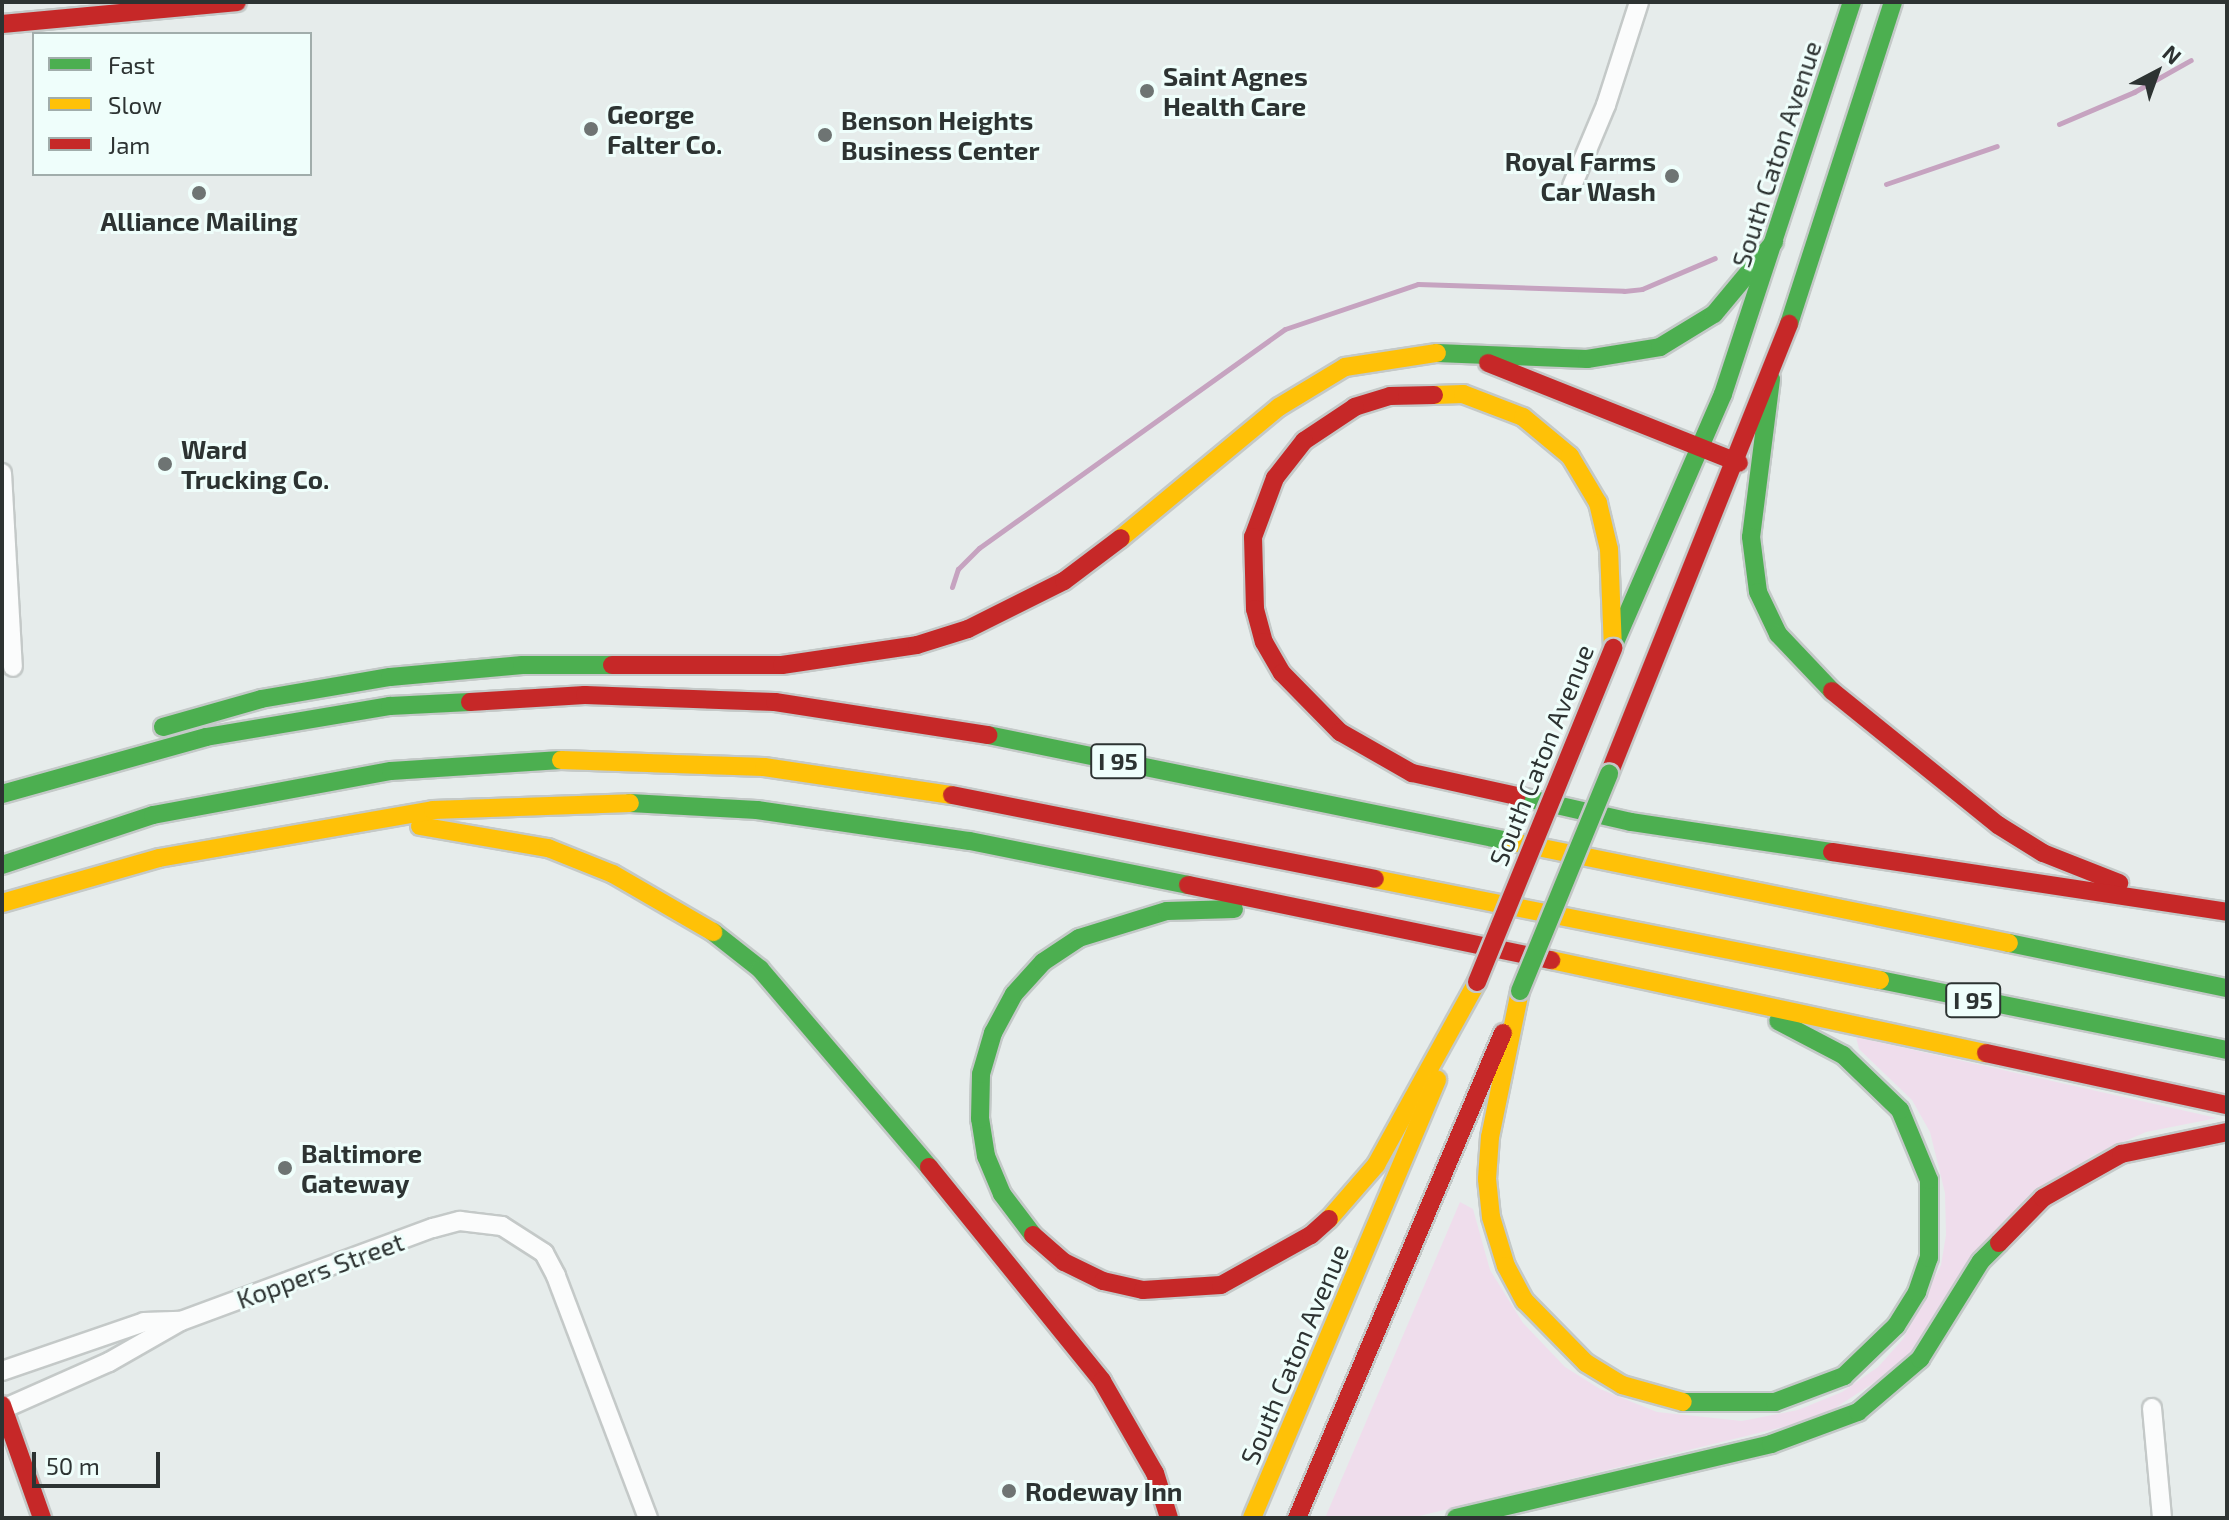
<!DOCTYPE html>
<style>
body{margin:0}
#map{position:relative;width:2229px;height:1520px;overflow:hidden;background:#e6eceb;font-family:"Exo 2",sans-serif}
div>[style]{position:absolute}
.green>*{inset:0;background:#efddec}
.stream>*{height:5px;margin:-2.5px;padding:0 2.5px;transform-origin:2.5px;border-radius:2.5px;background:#c6a3c0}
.roads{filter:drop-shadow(2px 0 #c4c9c8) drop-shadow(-2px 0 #c4c9c8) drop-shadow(0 2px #c4c9c8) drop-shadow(0 -2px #c4c9c8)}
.street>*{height:18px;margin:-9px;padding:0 9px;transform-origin:9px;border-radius:9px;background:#fbfcfc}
.fast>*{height:18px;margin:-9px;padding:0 9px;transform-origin:9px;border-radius:9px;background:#4caf50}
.slow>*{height:18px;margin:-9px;padding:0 9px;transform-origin:9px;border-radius:9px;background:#ffc107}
.jam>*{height:18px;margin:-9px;padding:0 9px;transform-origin:9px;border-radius:9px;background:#c62828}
.bridges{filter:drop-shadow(2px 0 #c4c7c7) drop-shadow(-2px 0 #c4c7c7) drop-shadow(0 2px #c4c7c7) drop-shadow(0 -2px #c4c7c7)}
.fast-bridge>*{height:18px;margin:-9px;padding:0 9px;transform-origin:9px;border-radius:9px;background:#4caf50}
.jam-bridge>*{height:18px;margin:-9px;padding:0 9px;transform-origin:9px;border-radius:9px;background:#c62828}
.dots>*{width:22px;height:22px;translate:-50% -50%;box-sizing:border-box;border:4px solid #effefb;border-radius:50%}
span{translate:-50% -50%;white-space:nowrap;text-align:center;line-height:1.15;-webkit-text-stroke:6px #effefb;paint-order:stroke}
.shield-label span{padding:2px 6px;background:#effefb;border:2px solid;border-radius:6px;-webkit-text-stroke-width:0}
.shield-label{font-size:24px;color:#2d3332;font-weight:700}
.poi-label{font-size:26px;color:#2d3332;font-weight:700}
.left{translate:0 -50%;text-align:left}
.right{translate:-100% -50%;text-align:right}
.street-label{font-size:26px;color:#2d3332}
.frame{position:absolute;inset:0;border:4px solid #2d3332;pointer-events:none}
.legend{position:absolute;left:32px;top:32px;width:280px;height:144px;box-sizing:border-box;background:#effefb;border:2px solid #a1adab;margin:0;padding:10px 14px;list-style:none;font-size:24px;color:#2d3332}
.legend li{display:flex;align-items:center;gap:16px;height:40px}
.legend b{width:40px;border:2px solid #a1adab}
.north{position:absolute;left:2117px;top:32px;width:80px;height:80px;-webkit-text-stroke:6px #effefb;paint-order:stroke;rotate:41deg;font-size:22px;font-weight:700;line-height:32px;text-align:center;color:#2d3332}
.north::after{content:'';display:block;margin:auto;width:28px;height:36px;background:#2d3332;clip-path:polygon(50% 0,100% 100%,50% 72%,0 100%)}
.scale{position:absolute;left:32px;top:1452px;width:128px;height:36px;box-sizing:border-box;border:4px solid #2d3332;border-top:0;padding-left:10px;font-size:24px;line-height:28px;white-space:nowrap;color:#2d3332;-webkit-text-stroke:6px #effefb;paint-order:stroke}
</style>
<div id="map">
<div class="green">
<i style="clip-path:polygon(1856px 1037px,2217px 1118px,2146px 1132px,2091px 1156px,1904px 1363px,1820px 1418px,1411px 1518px,1325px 1518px,1460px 1202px,1473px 1209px,1490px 1270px,1523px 1323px,1565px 1367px,1600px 1389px,1657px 1412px,1742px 1421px,1798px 1410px,1842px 1392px,1878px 1367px,1903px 1339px,1941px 1265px,1946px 1235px,1945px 1193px,1930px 1132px,1912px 1100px,1859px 1049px)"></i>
</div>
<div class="stream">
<i style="left:2059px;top:124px;width:82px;rotate:-23.1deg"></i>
<i style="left:2134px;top:92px;width:65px;rotate:-29.3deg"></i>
<i style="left:1886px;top:184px;width:117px;rotate:-18.9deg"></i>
<i style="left:952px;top:587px;width:19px;rotate:-72deg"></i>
<i style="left:958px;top:569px;width:30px;rotate:-45deg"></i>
<i style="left:979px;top:548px;width:376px;rotate:-35.6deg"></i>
<i style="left:1285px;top:329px;width:140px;rotate:-18.7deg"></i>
<i style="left:1418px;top:284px;width:206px;rotate:1.9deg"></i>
<i style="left:1624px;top:291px;width:18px;rotate:-6deg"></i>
<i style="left:1642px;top:289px;width:79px;rotate:-23deg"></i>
</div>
<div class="roads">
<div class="street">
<i style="left:1572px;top:186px;width:88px;rotate:-67.2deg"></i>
<i style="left:1606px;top:105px;width:108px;rotate:-72.2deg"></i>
<i style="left:2px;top:473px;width:194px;rotate:86.8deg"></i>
<i style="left:181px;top:1321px;width:269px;rotate:-20.3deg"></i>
<i style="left:433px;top:1228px;width:28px;rotate:-15deg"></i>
<i style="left:460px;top:1221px;width:42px;rotate:6.8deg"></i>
<i style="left:502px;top:1226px;width:50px;rotate:32.7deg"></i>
<i style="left:544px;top:1253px;width:26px;rotate:62deg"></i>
<i style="left:556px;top:1276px;width:259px;rotate:69.2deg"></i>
<i style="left:2px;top:1371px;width:150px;rotate:-19deg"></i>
<i style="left:144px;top:1322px;width:37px;rotate:-2deg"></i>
<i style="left:181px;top:1321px;width:83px;rotate:150.3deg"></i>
<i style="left:109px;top:1362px;width:116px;rotate:156.1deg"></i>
<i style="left:2152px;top:1408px;width:110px;rotate:84.8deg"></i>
</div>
<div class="fast">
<i style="left:1789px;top:324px;width:338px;rotate:-72.1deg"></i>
<i style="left:1437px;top:353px;width:150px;rotate:2.3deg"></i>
<i style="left:1587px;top:359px;width:74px;rotate:-9.3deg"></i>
<i style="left:1660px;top:347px;width:63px;rotate:-31.4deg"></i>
<i style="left:1714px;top:314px;width:94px;rotate:-50.2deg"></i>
<i style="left:1771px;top:379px;width:159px;rotate:97.2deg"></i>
<i style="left:1751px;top:537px;width:55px;rotate:82.7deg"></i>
<i style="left:1758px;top:592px;width:47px;rotate:64.5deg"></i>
<i style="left:1778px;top:634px;width:79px;rotate:46.5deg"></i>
<i style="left:1613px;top:647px;width:276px;rotate:-66.5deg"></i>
<i style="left:1723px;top:394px;width:413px;rotate:-71.8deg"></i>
<i style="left:163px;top:727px;width:102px;rotate:-15.9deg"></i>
<i style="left:261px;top:699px;width:131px;rotate:-9.7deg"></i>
<i style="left:390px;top:677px;width:133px;rotate:-5.2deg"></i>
<i style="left:522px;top:665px;width:90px"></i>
<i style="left:988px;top:735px;width:536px;rotate:11.52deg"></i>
<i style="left:2px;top:794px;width:212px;rotate:-15.6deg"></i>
<i style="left:206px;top:737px;width:187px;rotate:-9.6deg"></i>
<i style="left:390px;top:706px;width:80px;rotate:-2.9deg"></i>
<i style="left:1517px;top:796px;width:117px;rotate:12.8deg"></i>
<i style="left:1631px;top:822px;width:203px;rotate:8.5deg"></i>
<i style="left:630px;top:803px;width:127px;rotate:3.2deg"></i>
<i style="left:757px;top:810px;width:215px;rotate:8.3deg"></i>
<i style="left:970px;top:841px;width:222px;rotate:11.4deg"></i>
<i style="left:2px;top:865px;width:159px;rotate:-18.3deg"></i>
<i style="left:153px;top:815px;width:242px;rotate:-10.5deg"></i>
<i style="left:391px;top:771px;width:170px;rotate:-3.7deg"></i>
<i style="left:713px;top:932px;width:60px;rotate:38.2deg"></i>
<i style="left:760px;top:969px;width:260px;rotate:49.5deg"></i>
<i style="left:2009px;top:943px;width:223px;rotate:11.7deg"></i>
<i style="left:1880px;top:980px;width:354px;rotate:11.4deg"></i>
<i style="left:1033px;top:1235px;width:51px;rotate:-127.1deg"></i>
<i style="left:1002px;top:1194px;width:41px;rotate:-112.8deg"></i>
<i style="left:986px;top:1156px;width:37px;rotate:-99deg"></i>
<i style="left:980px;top:1119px;width:45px;rotate:-88.7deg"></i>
<i style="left:981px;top:1074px;width:43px;rotate:-73.7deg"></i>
<i style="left:993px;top:1033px;width:44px;rotate:-61.7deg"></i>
<i style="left:1014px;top:994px;width:43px;rotate:-47.8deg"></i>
<i style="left:1043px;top:962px;width:43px;rotate:-33.7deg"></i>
<i style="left:1079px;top:938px;width:92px;rotate:-17.1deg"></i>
<i style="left:1167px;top:911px;width:67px;rotate:-1.7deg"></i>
<i style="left:1683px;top:1402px;width:92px"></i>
<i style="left:1775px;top:1402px;width:74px;rotate:-20.6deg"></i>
<i style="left:1844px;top:1376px;width:72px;rotate:-43.9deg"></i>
<i style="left:1896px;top:1326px;width:40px;rotate:-58deg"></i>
<i style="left:1917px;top:1292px;width:36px;rotate:-71deg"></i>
<i style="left:1929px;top:1258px;width:78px;rotate:-90deg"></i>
<i style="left:1929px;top:1180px;width:76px;rotate:-112.5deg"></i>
<i style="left:1900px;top:1110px;width:79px;rotate:-136deg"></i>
<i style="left:1843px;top:1055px;width:73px;rotate:-152.4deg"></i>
<i style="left:1456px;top:1518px;width:324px;rotate:-13.2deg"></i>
<i style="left:1771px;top:1444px;width:93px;rotate:-20.2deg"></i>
<i style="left:1858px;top:1412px;width:82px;rotate:-40.5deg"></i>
<i style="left:1920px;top:1359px;width:115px;rotate:-58.1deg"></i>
<i style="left:1981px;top:1261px;width:25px;rotate:-45deg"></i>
</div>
<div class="slow">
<i style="left:1434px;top:395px;width:29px;rotate:-2deg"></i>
<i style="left:1463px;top:394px;width:64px;rotate:21deg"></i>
<i style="left:1523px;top:417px;width:61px;rotate:39.7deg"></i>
<i style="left:1570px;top:456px;width:55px;rotate:59.2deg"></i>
<i style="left:1598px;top:503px;width:47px;rotate:76.6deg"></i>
<i style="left:1609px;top:549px;width:99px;rotate:87.7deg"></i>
<i style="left:1121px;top:538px;width:205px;rotate:-39.7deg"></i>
<i style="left:1279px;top:407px;width:77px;rotate:-31.2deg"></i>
<i style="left:1345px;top:367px;width:93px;rotate:-8.7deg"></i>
<i style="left:561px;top:760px;width:203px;rotate:2deg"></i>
<i style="left:764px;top:767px;width:190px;rotate:8.5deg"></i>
<i style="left:420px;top:826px;width:130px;rotate:9.8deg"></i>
<i style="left:548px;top:848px;width:70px;rotate:21.8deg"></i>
<i style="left:613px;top:874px;width:116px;rotate:30.1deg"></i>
<i style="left:1513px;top:842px;width:506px;rotate:11.51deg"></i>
<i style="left:1375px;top:879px;width:515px;rotate:11.31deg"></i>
<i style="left:2px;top:903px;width:163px;rotate:-16deg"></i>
<i style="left:159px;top:858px;width:278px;rotate:-9.9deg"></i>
<i style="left:433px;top:810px;width:197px;rotate:-2deg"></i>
<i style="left:1551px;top:960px;width:445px;rotate:12.1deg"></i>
<i style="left:1520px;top:991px;width:149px;rotate:101.6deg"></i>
<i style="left:1490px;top:1137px;width:42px;rotate:94.1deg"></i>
<i style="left:1487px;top:1179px;width:38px;rotate:84deg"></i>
<i style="left:1491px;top:1217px;width:51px;rotate:73deg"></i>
<i style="left:1506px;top:1266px;width:40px;rotate:62deg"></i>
<i style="left:1525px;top:1301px;width:87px;rotate:45.5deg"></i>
<i style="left:1586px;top:1363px;width:42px;rotate:31.4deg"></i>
<i style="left:1622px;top:1385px;width:63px;rotate:15.6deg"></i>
<i style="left:1329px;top:1219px;width:72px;rotate:-49deg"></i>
<i style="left:1376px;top:1165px;width:209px;rotate:-61.1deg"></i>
<i style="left:1252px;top:1518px;width:476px;rotate:-67.1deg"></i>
</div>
<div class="jam">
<i style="left:2px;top:24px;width:236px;rotate:-5.3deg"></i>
<i style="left:1488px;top:363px;width:270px;rotate:21.7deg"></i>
<i style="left:1434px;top:395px;width:44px;rotate:178.7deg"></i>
<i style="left:1390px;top:396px;width:37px;rotate:163deg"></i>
<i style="left:1355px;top:407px;width:61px;rotate:146.3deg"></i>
<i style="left:1304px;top:441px;width:47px;rotate:128.1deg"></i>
<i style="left:1275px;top:478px;width:63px;rotate:110.4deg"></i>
<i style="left:1253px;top:537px;width:72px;rotate:88.4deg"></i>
<i style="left:1255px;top:609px;width:34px;rotate:75deg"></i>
<i style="left:1264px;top:642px;width:36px;rotate:60deg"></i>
<i style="left:1282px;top:673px;width:83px;rotate:45.5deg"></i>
<i style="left:1340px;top:732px;width:83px;rotate:29.7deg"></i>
<i style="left:1412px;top:773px;width:107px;rotate:12.4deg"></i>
<i style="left:612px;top:665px;width:170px"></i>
<i style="left:782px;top:665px;width:136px;rotate:-8.4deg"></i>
<i style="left:917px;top:645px;width:53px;rotate:-17.4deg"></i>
<i style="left:968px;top:629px;width:107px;rotate:-26.6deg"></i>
<i style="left:1064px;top:581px;width:71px;rotate:-37deg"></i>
<i style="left:1832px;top:691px;width:213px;rotate:38.9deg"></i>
<i style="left:1998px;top:825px;width:53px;rotate:31.9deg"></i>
<i style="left:2043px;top:853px;width:82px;rotate:21.5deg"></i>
<i style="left:470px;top:702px;width:115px;rotate:-3.5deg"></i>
<i style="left:585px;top:695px;width:190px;rotate:2.1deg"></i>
<i style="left:775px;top:702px;width:216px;rotate:8.8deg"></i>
<i style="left:1609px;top:774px;width:485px;rotate:-68.2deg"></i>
<i style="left:952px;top:795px;width:431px;rotate:11.2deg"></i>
<i style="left:1832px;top:852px;width:400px;rotate:8.6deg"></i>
<i style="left:1188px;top:885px;width:371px;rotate:11.7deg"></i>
<i style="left:1986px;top:1053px;width:247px;rotate:12.2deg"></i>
<i style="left:929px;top:1167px;width:275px;rotate:51deg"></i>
<i style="left:1102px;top:1381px;width:106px;rotate:60.1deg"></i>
<i style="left:1155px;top:1473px;width:47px;rotate:72.7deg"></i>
<i style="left:1033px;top:1235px;width:41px;rotate:41.1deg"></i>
<i style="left:1064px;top:1262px;width:43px;rotate:26deg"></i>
<i style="left:1103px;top:1281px;width:41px;rotate:12.7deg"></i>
<i style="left:1143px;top:1290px;width:78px;rotate:-3.7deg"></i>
<i style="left:1221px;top:1285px;width:103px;rotate:-29.1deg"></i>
<i style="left:1311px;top:1235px;width:24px;rotate:-42deg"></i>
<i style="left:1999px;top:1243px;width:63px;rotate:-45.6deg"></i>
<i style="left:2043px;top:1198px;width:90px;rotate:-29.4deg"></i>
<i style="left:2121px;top:1154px;width:108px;rotate:-11.7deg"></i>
<i style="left:2px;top:1405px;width:120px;rotate:70.5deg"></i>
<i style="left:1297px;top:1518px;width:527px;rotate:-66.99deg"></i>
</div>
</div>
<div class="bridges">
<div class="fast-bridge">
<i style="left:1520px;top:991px;width:235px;rotate:-67.7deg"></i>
</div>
<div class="jam-bridge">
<i style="left:1477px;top:982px;width:361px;rotate:-67.8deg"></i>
</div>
</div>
<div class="dots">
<i style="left:1147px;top:91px;background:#6e7473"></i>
<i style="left:591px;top:129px;background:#6e7473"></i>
<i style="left:825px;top:135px;background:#6e7473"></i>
<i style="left:1672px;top:176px;background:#6e7473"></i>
<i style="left:199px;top:193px;background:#6e7473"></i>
<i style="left:165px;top:464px;background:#6e7473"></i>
<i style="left:285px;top:1168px;background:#6e7473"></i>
<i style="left:1009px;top:1491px;background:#6e7473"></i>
</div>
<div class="shield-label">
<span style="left:1118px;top:761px">I 95</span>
<span style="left:1973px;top:1000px">I 95</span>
</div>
<div class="poi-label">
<span class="left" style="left:1163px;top:91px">Saint Agnes<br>Health Care</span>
<span class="left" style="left:607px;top:129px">George<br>Falter Co.</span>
<span class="left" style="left:841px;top:135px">Benson Heights<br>Business Center</span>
<span class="right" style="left:1656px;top:176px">Royal Farms<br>Car Wash</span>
<span style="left:199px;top:221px">Alliance Mailing</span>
<span class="left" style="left:181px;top:464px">Ward<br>Trucking Co.</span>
<span class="left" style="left:301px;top:1168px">Baltimore<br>Gateway</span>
<span class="left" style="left:1025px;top:1491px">Rodeway Inn</span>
</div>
<div class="street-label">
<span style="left:1776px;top:154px;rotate:-72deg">South Caton Avenue</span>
<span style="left:1541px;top:755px;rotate:-68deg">South Caton Avenue</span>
<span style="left:320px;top:1270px;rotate:-20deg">Koppers Street</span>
<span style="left:1294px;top:1354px;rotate:-67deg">South Caton Avenue</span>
</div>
<div class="frame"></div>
<ul class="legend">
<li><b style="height:10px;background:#4caf50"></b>Fast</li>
<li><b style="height:10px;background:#ffc107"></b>Slow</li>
<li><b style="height:10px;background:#c62828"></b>Jam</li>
</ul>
<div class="north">N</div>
<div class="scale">50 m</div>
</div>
